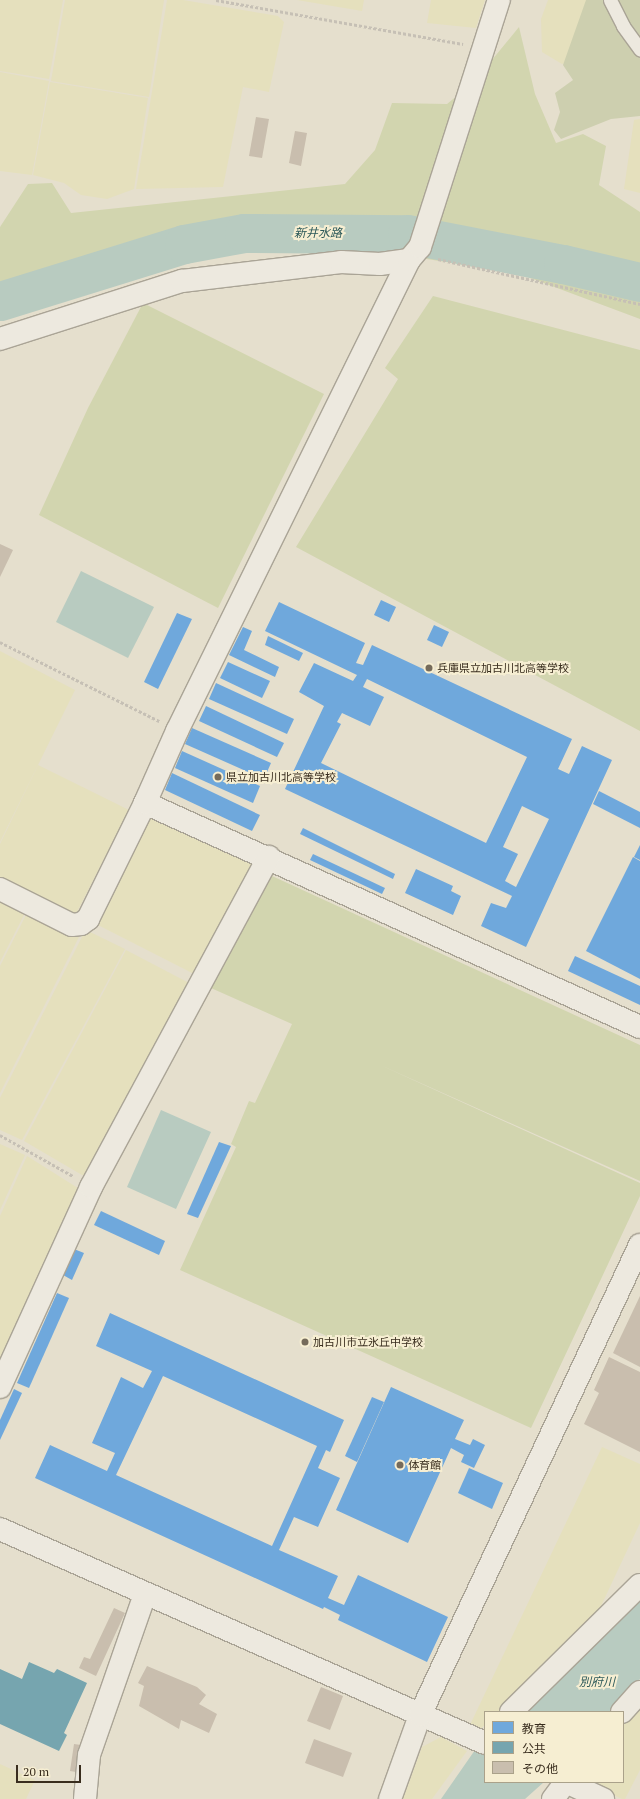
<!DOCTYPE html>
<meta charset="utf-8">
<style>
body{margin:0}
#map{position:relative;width:640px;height:1799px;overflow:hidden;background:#e5dfcd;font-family:"PT Serif","Noto Sans JP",serif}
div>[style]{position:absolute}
.farmland>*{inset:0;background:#e5e0bd}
.green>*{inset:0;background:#d2d5af}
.cemetery>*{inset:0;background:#cdcfaf}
.water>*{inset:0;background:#b8cbc0}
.schools>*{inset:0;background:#6fa8dc}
.public>*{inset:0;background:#76a5af}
.river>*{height:39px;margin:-19.5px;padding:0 19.5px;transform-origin:19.5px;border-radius:19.5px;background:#b8cbc0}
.building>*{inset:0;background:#c9beae}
.path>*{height:2.5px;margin-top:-1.25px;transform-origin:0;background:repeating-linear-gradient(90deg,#c6c0b5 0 3px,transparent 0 5px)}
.roads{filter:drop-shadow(1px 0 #aaa496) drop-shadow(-1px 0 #aaa496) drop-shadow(0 1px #aaa496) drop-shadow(0 -1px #aaa496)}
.lane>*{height:13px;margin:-6.5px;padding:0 6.5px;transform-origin:6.5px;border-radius:6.5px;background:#ede9df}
.street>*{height:22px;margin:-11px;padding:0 11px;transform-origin:11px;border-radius:11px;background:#ede9df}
.dots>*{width:11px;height:11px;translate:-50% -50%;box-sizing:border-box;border:2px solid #f6eed2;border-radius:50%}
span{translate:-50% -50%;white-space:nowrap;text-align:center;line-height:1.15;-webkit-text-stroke:4px #f6eed2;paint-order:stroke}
.poi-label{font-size:11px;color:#392d1e}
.left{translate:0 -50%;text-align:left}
.water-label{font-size:12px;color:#2c5959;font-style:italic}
.legend{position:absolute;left:484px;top:1711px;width:140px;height:72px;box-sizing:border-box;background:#f6eed2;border:1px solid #aaa18a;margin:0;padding:5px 7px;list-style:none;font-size:12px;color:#392d1e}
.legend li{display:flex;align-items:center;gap:8px;height:20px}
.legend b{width:20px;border:1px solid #aaa18a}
.scale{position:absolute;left:16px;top:1765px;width:65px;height:18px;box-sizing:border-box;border:2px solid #392d1e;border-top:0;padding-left:5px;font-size:12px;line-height:14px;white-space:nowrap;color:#392d1e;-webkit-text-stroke:3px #f6eed2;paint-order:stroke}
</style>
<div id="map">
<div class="farmland">
<i style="clip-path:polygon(0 0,63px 0,49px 79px,0 71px)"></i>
<i style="clip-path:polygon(65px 0,164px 0,149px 97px,51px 81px)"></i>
<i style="clip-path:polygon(167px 0,183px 0,278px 16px,284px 22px,269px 92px,243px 87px,223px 187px,136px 189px)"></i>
<i style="clip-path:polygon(297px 0,364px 0,362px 11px)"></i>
<i style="clip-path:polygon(431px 0,485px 0,476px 28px,427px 23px)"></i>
<i style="clip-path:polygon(548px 0,588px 0,565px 63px,562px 64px,542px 52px,541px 19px)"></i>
<i style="clip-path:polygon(0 72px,49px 81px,32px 175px,0 171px)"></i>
<i style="clip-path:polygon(50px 82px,148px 98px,134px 189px,107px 199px,81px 195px,64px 183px,33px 175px)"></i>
<i style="clip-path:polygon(640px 119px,640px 193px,624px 189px,634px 120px)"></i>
<i style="clip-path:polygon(0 651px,75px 690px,0 842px)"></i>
<i style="clip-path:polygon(38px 765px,129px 810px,74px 918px,0 881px,0 844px)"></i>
<i style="clip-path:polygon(145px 816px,255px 865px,196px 975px,94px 923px)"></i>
<i style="clip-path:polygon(0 898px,26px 911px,0 962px)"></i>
<i style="clip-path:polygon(28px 911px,81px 933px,0 1093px,0 966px)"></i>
<i style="clip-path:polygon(90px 932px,125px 949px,22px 1140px,0 1130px,0 1098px,84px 933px)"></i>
<i style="clip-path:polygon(126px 950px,191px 984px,89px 1175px,82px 1175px,24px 1141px)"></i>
<i style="clip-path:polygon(0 1144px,25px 1155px,0 1210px)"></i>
<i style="clip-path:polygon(27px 1156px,81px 1190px,0 1366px,0 1216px)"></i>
<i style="clip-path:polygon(602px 1447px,640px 1464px,640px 1523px,593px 1623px,498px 1712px,485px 1712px,485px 1725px,479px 1730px,469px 1727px)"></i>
<i style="clip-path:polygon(640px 1701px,640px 1770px,625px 1799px,622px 1799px,585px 1782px,623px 1782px,623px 1718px)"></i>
<i style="clip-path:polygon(441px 1737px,467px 1751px,432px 1799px,403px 1799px,422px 1747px)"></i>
<i style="clip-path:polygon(0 1764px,35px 1780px,26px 1799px,0 1799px)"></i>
</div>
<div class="green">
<i style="clip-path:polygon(519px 27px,535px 94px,556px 143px,583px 134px,606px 146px,599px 185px,640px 212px,640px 319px,517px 273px,369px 250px,248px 250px,99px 270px,24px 295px,0 306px,0 227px,28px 184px,52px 183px,71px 213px,345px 184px,375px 150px,392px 103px,447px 104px,473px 83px)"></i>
<i style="clip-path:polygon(433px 296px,640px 350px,640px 731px,296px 547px,398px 379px,385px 368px)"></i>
<i style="clip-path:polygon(143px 303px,324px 394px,218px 608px,39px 515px,88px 408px)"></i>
<i style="clip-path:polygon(272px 876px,640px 1045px,640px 1181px,378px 1064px,640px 1183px,640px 1196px,531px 1428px,180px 1270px,236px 1147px,231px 1144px,249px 1101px,255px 1103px,292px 1024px,211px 988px)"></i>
</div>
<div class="cemetery">
<i style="clip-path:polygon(586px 0,640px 0,640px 116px,611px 119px,561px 139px,554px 130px,560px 112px,555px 93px,573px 80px,563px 65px)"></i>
</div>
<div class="water">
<i style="clip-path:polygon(81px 571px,154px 607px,128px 658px,56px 622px)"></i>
<i style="clip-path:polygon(161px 1110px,211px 1132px,176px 1209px,127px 1187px)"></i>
<i style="clip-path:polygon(640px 1598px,640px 1679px,610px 1712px,523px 1712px)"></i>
<i style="clip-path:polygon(485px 1743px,485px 1782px,544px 1782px,525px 1799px,441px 1799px,475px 1750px)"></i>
</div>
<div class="schools">
<i style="clip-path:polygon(381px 600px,396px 607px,389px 622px,374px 615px)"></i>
<i style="clip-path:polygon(evenodd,279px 602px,365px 643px,356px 663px,363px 665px,372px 645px,572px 739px,558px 769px,569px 774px,582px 746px,612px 760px,526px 947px,481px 926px,491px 903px,506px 908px,512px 896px,285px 789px,324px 706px,299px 692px,314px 663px,353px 681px,357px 675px,265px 631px,279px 602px,367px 679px,527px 757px,486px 843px,321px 763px,341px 724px,337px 722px,342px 713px,370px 726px,384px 697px,363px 687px,367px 679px,279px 602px,522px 806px,549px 819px,516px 887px,505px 881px,518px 854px,503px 847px,522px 806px)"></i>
<i style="clip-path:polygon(177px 613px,192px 619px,158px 689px,144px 682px)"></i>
<i style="clip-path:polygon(434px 625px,449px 632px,442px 647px,427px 640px)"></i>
<i style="clip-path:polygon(243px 627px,252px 631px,244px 650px,279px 667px,275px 677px,229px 655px)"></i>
<i style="clip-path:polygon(268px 636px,303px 653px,299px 661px,265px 645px)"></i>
<i style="clip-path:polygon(228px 662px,270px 681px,262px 698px,220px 678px)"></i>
<i style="clip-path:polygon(216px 683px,294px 719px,287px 734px,209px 699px)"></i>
<i style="clip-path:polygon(206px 706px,284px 743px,277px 757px,199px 721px)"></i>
<i style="clip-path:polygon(192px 728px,271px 763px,264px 779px,185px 744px)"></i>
<i style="clip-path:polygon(182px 751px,260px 786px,253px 803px,175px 768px)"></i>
<i style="clip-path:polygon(172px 773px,260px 815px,252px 831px,165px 790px)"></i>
<i style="clip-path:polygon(599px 791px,640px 812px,640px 828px,593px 804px)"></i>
<i style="clip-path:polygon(303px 828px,395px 874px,393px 879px,300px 834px)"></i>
<i style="clip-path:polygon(640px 845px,640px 860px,634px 857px)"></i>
<i style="clip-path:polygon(313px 854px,385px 888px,382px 894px,310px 860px)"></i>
<i style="clip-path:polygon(633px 857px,640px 861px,640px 979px,586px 951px)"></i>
<i style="clip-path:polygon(416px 869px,453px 886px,451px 891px,461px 896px,453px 915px,405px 893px)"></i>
<i style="clip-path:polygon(575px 956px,640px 986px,640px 1005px,568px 971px)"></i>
<i style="clip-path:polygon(219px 1142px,231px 1146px,198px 1218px,187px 1214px)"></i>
<i style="clip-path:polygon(101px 1211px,165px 1241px,159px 1255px,94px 1225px)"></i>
<i style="clip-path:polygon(74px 1249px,84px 1253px,72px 1280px,63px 1275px)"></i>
<i style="clip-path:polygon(57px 1293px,69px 1298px,29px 1388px,17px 1383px)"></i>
<i style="clip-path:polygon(evenodd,110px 1313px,344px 1420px,330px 1452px,326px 1450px,318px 1468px,340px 1478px,318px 1527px,294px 1517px,279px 1550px,338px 1576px,328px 1598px,344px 1605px,358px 1575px,448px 1617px,427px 1662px,338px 1620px,340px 1615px,324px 1607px,323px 1609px,35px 1478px,50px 1445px,107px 1471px,115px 1453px,92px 1443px,121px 1377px,143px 1388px,152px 1371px,96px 1346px,110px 1313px,163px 1376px,317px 1446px,272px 1546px,116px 1475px,163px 1376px)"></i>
<i style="clip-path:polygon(391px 1387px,464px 1420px,455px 1439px,470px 1445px,473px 1439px,485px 1445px,474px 1468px,461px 1462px,464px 1455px,451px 1448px,408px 1543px,336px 1510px)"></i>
<i style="clip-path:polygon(14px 1389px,22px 1393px,0 1440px,0 1420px)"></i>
<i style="clip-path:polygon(372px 1397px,384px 1402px,357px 1462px,345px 1456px)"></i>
<i style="clip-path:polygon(469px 1468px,503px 1483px,492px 1509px,458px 1493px)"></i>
</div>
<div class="public">
<i style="clip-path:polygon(29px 1662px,54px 1673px,57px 1669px,87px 1683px,64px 1733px,67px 1735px,59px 1751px,0 1724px,0 1669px,22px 1679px)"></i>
</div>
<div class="river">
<i style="left:0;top:301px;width:193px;rotate:-17.2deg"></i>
<i style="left:184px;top:244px;width:61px;rotate:-10.4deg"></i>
<i style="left:244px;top:233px;width:163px;rotate:0.4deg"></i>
<i style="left:407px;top:234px;width:159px;rotate:10.9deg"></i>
<i style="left:563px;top:264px;width:79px;rotate:13.2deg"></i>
</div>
<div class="building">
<i style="clip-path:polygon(256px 117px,269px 119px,262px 158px,249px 156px)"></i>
<i style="clip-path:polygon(295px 131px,307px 133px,301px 166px,289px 163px)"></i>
<i style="clip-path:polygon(0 544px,13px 550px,0 577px)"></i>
<i style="clip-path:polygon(640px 1296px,640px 1367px,613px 1353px)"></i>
<i style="clip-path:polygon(609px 1357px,640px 1372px,640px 1452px,584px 1424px,599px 1393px,594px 1390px)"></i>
<i style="clip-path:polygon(114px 1608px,125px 1613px,96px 1676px,79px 1668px,84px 1657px,90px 1659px)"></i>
<i style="clip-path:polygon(147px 1666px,197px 1687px,206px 1695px,199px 1704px,217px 1714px,209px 1733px,181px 1720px,179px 1729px,139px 1706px,144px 1686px,138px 1683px)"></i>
<i style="clip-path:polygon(321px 1687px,343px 1696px,330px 1730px,307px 1721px)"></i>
<i style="clip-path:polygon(314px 1739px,352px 1753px,343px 1777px,305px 1763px)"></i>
<i style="clip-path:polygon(74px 1744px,81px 1745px,76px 1772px,70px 1771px)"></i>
</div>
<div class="path">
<i style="left:216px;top:0;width:251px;rotate:10.1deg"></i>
<i style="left:438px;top:259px;width:207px;rotate:12.6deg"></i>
<i style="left:0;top:642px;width:178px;rotate:26.4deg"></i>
<i style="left:0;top:1135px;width:84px;rotate:29.3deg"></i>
</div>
<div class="roads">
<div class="lane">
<i style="left:610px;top:0;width:29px;rotate:63deg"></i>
<i style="left:623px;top:26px;width:29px;rotate:54deg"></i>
</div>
<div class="street">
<i style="left:0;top:339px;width:191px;rotate:-17.7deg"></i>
<i style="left:182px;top:281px;width:160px;rotate:-6.8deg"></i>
<i style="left:341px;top:262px;width:39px;rotate:3deg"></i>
<i style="left:380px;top:264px;width:29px;rotate:-8deg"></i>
<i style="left:145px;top:803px;width:543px;rotate:24.35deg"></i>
<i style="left:0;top:889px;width:80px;rotate:26.6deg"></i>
<i style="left:72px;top:925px;width:9px;rotate:-6deg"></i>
<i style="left:81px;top:924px;width:9px;rotate:-36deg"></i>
<i style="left:88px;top:919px;width:129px;rotate:-63.8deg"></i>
<i style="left:145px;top:803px;width:79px;rotate:-66deg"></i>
<i style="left:177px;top:731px;width:525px;rotate:-63.78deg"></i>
<i style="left:409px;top:260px;width:17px;rotate:-50deg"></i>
<i style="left:420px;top:247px;width:259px;rotate:-72.3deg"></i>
<i style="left:0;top:1387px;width:220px;rotate:-65.5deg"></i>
<i style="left:91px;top:1187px;width:375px;rotate:-61.7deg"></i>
<i style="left:0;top:1529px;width:530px;rotate:23.81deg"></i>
<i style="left:511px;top:1712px;width:181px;rotate:-44.6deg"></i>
<i style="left:622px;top:1712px;width:27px;rotate:-48deg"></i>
<i style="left:566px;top:1782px;width:41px;rotate:24.7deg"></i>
<i style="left:85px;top:1799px;width:44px;rotate:-84.8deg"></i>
<i style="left:89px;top:1755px;width:170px;rotate:-70.8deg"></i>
<i style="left:390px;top:1799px;width:89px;rotate:-70.3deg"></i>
<i style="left:420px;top:1715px;width:519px;rotate:-64.92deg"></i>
<i style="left:553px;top:1799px;width:21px;rotate:-53deg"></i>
</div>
</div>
<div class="dots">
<i style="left:429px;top:668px;background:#756b5b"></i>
<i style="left:218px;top:777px;background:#756b5b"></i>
<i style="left:305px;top:1342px;background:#756b5b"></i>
<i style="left:400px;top:1465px;background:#756b5b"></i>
</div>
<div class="poi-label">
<span class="left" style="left:437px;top:668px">兵庫県立加古川北高等学校</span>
<span class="left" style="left:226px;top:777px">県立加古川北高等学校</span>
<span class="left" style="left:313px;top:1342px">加古川市立氷丘中学校</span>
<span class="left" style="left:408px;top:1465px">体育館</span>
</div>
<div class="water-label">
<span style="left:318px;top:233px">新井水路</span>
<span style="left:597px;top:1682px">別府川</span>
</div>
<ul class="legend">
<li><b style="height:11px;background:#6fa8dc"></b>教育</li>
<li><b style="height:11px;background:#76a5af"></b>公共</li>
<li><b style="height:11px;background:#c9beae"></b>その他</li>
</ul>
<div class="scale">20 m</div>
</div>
